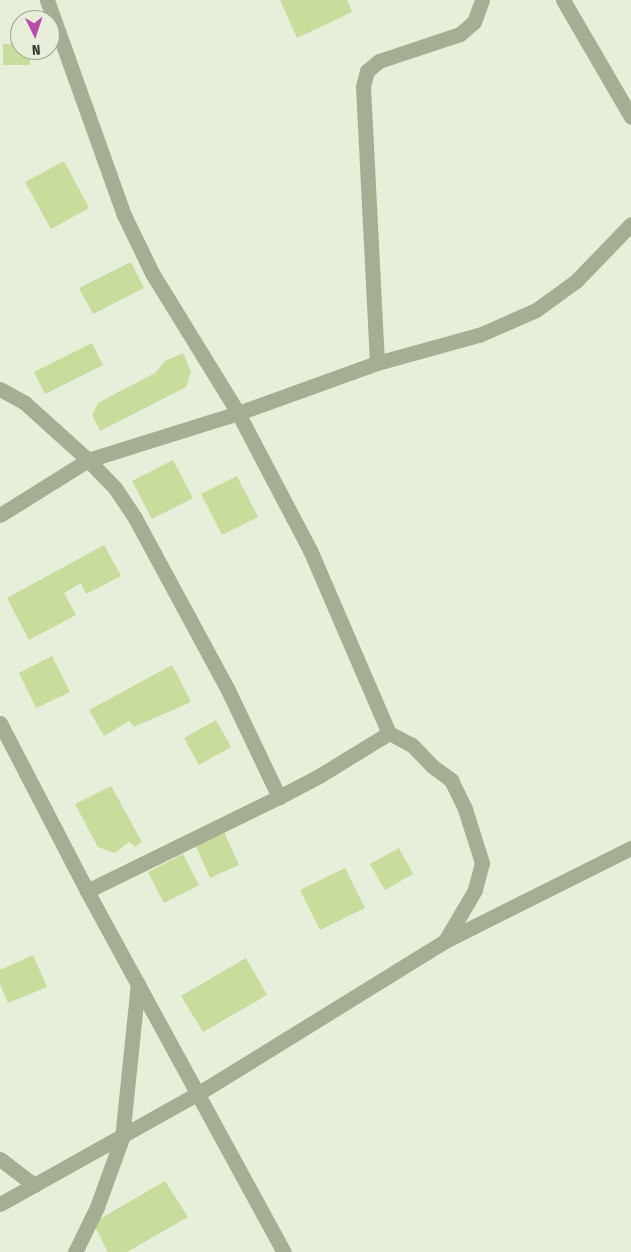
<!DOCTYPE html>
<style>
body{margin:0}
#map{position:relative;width:631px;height:1252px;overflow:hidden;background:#e7eeda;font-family:"Fira Sans Condensed",sans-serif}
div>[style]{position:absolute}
.building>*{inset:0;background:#c8dc9c}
.minor>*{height:15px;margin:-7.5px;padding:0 7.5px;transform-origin:7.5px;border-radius:7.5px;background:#a5ae93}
span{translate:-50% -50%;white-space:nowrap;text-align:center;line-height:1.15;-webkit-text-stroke:5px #e7eeda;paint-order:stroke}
.north{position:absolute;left:10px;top:10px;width:50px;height:50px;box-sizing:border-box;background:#e7eeda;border:1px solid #a0a596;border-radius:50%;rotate:176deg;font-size:14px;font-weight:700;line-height:20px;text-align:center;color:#353830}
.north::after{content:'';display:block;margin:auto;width:18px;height:22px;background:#b84cab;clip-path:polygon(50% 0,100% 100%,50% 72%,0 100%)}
</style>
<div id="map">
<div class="building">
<i style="clip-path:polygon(280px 0,347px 0,352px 12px,297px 38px)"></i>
<i style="clip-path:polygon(3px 44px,20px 44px,20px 50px,30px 50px,30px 65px,3px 65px)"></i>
<i style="clip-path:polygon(64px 161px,89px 208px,51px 229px,25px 182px)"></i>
<i style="clip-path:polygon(131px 262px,144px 288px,93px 314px,79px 288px)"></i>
<i style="clip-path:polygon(92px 343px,103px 365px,45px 394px,34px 372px)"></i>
<i style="clip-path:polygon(183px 353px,191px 372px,186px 387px,100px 431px,92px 415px,98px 403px,155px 373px,165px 361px)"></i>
<i style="clip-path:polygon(173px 460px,193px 498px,152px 519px,132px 481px)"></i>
<i style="clip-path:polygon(237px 476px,258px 517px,222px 535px,201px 494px)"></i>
<i style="clip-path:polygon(104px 545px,121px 576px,86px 594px,81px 583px,64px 593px,76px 615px,29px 640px,7px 598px)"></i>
<i style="clip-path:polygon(52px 656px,70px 692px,36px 708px,19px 673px)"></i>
<i style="clip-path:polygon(172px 665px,191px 702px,134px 727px,129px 721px,104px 736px,89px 710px)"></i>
<i style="clip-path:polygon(216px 720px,231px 747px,199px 765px,184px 738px)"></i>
<i style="clip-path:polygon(111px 786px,142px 842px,135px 847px,129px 842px,115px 853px,98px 847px,75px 804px)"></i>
<i style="clip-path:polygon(224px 832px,239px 865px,210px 878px,195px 844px)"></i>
<i style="clip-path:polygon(399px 848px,413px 874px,385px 890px,370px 864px)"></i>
<i style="clip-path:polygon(183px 854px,199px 885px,164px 903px,148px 872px)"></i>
<i style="clip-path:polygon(345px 868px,365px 908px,320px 930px,300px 890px)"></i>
<i style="clip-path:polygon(33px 955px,47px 987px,8px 1003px,0 984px,0 970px)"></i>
<i style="clip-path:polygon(246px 958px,267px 995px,203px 1032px,181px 996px)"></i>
<i style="clip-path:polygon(165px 1181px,188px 1217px,127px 1252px,108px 1252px,93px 1223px)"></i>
</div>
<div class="minor">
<i style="left:47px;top:0;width:228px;rotate:70.3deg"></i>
<i style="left:124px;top:215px;width:64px;rotate:64.2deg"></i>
<i style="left:152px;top:273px;width:164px;rotate:58.4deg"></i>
<i style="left:238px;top:413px;width:155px;rotate:62.3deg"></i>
<i style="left:310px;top:550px;width:199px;rotate:66.7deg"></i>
<i style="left:389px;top:733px;width:26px;rotate:28deg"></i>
<i style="left:412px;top:745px;width:29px;rotate:46deg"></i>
<i style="left:432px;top:766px;width:24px;rotate:36deg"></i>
<i style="left:451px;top:780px;width:32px;rotate:64deg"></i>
<i style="left:465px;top:809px;width:57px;rotate:72.5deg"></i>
<i style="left:482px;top:863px;width:28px;rotate:105deg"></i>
<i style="left:475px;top:890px;width:59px;rotate:120.5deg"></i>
<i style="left:563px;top:0;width:135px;rotate:59.8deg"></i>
<i style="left:377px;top:363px;width:277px;rotate:-92.9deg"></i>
<i style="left:363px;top:86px;width:16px;rotate:-75deg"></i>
<i style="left:367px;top:71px;width:16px;rotate:-40deg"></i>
<i style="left:379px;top:61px;width:85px;rotate:-18.4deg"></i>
<i style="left:460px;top:34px;width:18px;rotate:-41deg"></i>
<i style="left:474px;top:22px;width:23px;rotate:-70deg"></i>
<i style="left:0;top:389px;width:29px;rotate:29deg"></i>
<i style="left:25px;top:403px;width:85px;rotate:42.1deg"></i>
<i style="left:88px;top:460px;width:157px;rotate:-17.4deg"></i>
<i style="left:238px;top:413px;width:148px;rotate:-19.8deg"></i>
<i style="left:377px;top:363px;width:106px;rotate:-15.4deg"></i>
<i style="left:479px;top:335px;width:62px;rotate:-23.7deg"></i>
<i style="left:536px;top:310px;width:49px;rotate:-35.9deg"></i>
<i style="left:576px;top:281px;width:79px;rotate:-46deg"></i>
<i style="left:0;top:515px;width:104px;rotate:-32deg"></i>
<i style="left:88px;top:460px;width:39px;rotate:46deg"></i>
<i style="left:115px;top:488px;width:36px;rotate:56deg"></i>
<i style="left:135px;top:518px;width:196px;rotate:61.6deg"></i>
<i style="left:228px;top:690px;width:119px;rotate:64.5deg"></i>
<i style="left:0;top:723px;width:189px;rotate:62.6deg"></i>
<i style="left:87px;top:891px;width:411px;rotate:61.4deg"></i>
<i style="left:87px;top:891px;width:214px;rotate:-26.1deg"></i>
<i style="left:279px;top:797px;width:45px;rotate:-27.7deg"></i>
<i style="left:319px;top:776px;width:82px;rotate:-31.6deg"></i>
<i style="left:0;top:1159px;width:43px;rotate:37.4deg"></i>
<i style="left:0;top:1204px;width:228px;rotate:-29.2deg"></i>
<i style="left:199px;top:1093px;width:289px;rotate:-31.7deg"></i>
<i style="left:445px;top:941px;width:208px;rotate:-26.6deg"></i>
<i style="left:75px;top:1252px;width:50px;rotate:-63.9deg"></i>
<i style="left:97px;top:1207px;width:73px;rotate:-70.1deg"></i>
<i style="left:122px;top:1138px;width:155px;rotate:-84.1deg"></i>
</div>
<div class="north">N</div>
</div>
